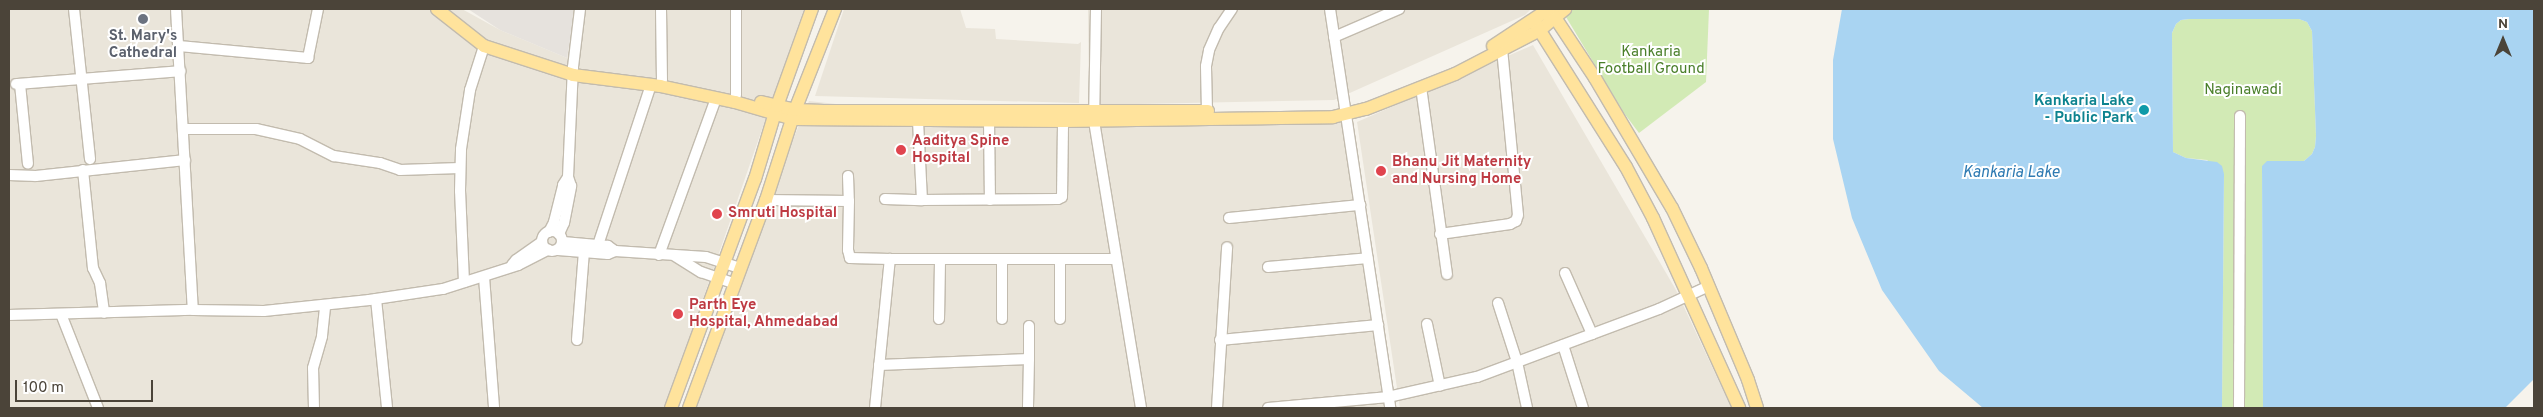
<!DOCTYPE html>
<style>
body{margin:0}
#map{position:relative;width:2543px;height:417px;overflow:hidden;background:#f6f3ec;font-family:Overpass,sans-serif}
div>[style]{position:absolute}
.residential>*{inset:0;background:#eae5da}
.industrial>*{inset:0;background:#e6e2dd}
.green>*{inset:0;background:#d2eab5}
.water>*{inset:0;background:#a9d4f2}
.roads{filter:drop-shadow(1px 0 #c2bbae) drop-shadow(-1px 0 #c2bbae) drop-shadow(0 1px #c2bbae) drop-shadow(0 -1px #c2bbae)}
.minor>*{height:10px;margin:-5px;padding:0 5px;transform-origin:5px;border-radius:5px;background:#fff}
.minor>.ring{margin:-5px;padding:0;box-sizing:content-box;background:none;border:10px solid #fff;border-radius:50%}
.major>*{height:12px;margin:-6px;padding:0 6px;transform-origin:6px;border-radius:6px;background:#ffe39c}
.dots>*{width:14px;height:14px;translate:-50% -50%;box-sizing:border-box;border:2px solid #fff;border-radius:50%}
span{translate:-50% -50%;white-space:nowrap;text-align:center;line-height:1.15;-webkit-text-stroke:4px #fff;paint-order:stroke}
.worship-label{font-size:15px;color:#5b616d;font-weight:700}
.park-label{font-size:15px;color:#4a7f2a}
.culture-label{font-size:15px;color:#0d838f;font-weight:700}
.right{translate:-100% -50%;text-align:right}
.health-label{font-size:15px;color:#be3a42;font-weight:700}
.left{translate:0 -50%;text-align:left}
.water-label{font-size:16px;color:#2e7ab2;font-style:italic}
.frame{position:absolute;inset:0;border:10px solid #4b4439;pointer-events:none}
.north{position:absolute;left:2478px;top:15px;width:50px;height:50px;-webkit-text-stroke:4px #fff;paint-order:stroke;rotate:0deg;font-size:14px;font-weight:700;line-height:20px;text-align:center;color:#4b4439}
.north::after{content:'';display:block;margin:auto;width:18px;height:22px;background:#4b4439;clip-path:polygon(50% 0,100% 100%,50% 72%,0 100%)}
.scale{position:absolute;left:15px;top:380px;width:138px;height:22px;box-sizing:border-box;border:2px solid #4b4439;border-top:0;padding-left:6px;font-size:15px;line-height:18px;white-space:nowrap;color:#4b4439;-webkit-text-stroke:4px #fff;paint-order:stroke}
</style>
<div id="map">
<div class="residential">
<i style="clip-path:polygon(9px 9px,462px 9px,500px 30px,567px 58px,575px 9px,804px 9px,665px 408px,9px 408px)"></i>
<i style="clip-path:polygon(844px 9px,960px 9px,966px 28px,995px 29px,996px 39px,1078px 44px,1081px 42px,1079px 103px,815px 96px)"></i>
<i style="clip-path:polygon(1088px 9px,1531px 9px,1525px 15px,1334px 100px,1089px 105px)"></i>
<i style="clip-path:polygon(1533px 45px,1676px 290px,1731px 407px,1400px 408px,1357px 122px)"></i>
<i style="clip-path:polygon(809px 101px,989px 121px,1346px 114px,1390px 408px,693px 408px,775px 183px)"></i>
</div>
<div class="industrial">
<i style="clip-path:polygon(468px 9px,575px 9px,567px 58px,500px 30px)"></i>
</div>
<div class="green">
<i style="clip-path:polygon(1573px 9px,1709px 9px,1706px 82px,1639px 133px,1624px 113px,1566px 17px)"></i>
<i style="clip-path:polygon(2189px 19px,2299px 19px,2307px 22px,2312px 31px,2316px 136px,2315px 147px,2312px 154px,2304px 161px,2262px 166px,2263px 408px,2222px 408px,2224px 174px,2207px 160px,2186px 158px,2173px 152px,2172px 33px,2176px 24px,2181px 20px)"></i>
</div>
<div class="water">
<i style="clip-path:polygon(1842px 9px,2534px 9px,2534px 379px,2505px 408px,2263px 408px,2262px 166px,2267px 161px,2304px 161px,2312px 154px,2315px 147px,2316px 136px,2312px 31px,2307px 22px,2299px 19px,2189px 19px,2181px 20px,2176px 24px,2172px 33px,2173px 152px,2186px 158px,2217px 162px,2222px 166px,2224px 174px,2222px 408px,1983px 408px,1939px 371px,1882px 290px,1852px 218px,1833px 139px,1833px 60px)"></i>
</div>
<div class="roads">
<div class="minor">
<i style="left:74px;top:9px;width:151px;rotate:83.9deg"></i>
<i style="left:176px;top:9px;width:301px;rotate:86.8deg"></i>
<i style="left:661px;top:9px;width:71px;rotate:89.2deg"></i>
<i style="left:736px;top:9px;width:86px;rotate:90deg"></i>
<i style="left:1096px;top:9px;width:112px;rotate:91deg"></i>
<i style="left:1094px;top:121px;width:291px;rotate:80.7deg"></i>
<i style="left:1330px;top:9px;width:403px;rotate:81.4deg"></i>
<i style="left:1334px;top:37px;width:71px;rotate:-23.3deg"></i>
<i style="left:179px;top:46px;width:130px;rotate:5.3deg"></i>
<i style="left:308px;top:58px;width:50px;rotate:-78.5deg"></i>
<i style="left:16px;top:84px;width:165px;rotate:-4.5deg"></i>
<i style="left:20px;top:84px;width:80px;rotate:84.3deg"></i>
<i style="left:1421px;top:87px;width:189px;rotate:82.1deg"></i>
<i style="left:1207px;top:111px;width:45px;rotate:-91.3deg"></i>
<i style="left:1206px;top:66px;width:16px;rotate:-79deg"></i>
<i style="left:1209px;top:50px;width:24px;rotate:-66deg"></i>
<i style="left:1219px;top:28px;width:23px;rotate:-56deg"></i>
<i style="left:989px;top:121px;width:79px;rotate:89.3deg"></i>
<i style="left:183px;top:129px;width:73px"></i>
<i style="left:256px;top:129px;width:45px;rotate:12.8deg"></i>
<i style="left:300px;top:139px;width:38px;rotate:27deg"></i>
<i style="left:334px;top:156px;width:47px;rotate:8.7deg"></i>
<i style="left:380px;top:163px;width:21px;rotate:19deg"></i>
<i style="left:400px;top:170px;width:60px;rotate:-1.9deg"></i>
<i style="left:83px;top:170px;width:99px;rotate:84.2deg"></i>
<i style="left:93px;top:268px;width:17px;rotate:65deg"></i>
<i style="left:100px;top:283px;width:30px;rotate:82deg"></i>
<i style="left:9px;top:175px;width:27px;rotate:2deg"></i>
<i style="left:36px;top:176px;width:150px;rotate:-6.1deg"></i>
<i style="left:848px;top:176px;width:25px;rotate:88deg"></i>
<i style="left:885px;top:199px;width:37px;rotate:2deg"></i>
<i style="left:922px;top:200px;width:79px;rotate:-92.9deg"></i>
<i style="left:766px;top:200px;width:83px;rotate:0.7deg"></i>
<i style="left:849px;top:201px;width:49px;rotate:91.2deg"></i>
<i style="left:848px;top:250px;width:8px;rotate:76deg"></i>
<i style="left:850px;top:258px;width:40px;rotate:1.4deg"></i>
<i style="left:922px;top:200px;width:136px;rotate:-0.4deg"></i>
<i style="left:1058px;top:199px;width:4px;rotate:-27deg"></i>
<i style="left:1062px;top:197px;width:76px;rotate:-89.2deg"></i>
<i style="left:1229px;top:218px;width:132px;rotate:-5.7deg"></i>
<i class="ring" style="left:542px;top:231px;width:10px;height:10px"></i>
<i style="left:549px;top:232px;width:11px;rotate:-63deg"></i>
<i style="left:554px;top:222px;width:38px;rotate:-76deg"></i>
<i style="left:563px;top:185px;width:9px;rotate:-58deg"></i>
<i style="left:559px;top:234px;width:12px;rotate:-66deg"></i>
<i style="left:564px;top:223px;width:38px;rotate:-79deg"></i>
<i style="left:571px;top:186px;width:9px;rotate:-108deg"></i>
<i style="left:568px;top:177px;width:110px;rotate:-87.4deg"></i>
<i style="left:573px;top:67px;width:58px;rotate:-83.1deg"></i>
<i style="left:1440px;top:234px;width:71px;rotate:-8.1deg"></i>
<i style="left:1510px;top:224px;width:7px;rotate:-27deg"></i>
<i style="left:1516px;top:221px;width:6px;rotate:-72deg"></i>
<i style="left:1518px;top:215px;width:166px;rotate:-95.5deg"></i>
<i style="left:598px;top:245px;width:169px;rotate:-71.7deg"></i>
<i style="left:558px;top:250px;width:50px;rotate:4.6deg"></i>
<i style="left:608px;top:254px;width:8px;rotate:-23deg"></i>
<i style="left:615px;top:251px;width:9px;rotate:-144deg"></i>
<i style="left:608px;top:246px;width:45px;rotate:-174.9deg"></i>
<i style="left:615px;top:251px;width:91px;rotate:3.8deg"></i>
<i style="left:706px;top:257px;width:36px;rotate:18deg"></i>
<i style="left:659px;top:255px;width:167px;rotate:-70deg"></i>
<i style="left:675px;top:256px;width:31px;rotate:32deg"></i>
<i style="left:701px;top:272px;width:36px;rotate:19deg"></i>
<i style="left:512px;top:265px;width:6px;rotate:-51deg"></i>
<i style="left:516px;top:260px;width:32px;rotate:-35deg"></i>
<i style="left:1268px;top:267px;width:100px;rotate:-5.1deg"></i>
<i style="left:1565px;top:273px;width:67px;rotate:66.1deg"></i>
<i style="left:484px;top:277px;width:131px;rotate:85.6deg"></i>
<i style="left:464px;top:282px;width:91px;rotate:-92.5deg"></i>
<i style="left:460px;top:191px;width:42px;rotate:-88.6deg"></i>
<i style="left:461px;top:149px;width:60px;rotate:-81.3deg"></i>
<i style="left:470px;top:90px;width:46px;rotate:-72.3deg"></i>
<i style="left:376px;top:299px;width:110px;rotate:84.2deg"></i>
<i style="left:1498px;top:303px;width:62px;rotate:72.1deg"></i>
<i style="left:1517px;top:362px;width:47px;rotate:77.7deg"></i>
<i style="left:61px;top:314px;width:101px;rotate:68.5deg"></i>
<i style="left:9px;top:315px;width:184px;rotate:-1.6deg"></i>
<i style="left:193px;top:310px;width:71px;rotate:0.8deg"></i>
<i style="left:264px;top:311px;width:106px;rotate:-6deg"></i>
<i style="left:369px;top:300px;width:75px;rotate:-8.5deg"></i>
<i style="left:443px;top:289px;width:79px;rotate:-17.7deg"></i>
<i style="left:518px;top:265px;width:34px;rotate:-27deg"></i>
<i style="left:939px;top:319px;width:60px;rotate:-89deg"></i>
<i style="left:1002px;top:319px;width:60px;rotate:-90deg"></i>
<i style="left:1060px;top:319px;width:60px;rotate:-90deg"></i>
<i style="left:1427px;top:324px;width:63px;rotate:78.2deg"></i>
<i style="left:577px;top:340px;width:88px;rotate:-85.5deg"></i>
<i style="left:1220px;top:340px;width:159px;rotate:-5.4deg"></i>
<i style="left:1563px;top:345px;width:66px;rotate:72.4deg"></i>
<i style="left:1029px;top:359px;width:33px;rotate:-90deg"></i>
<i style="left:879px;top:365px;width:150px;rotate:-2.3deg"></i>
<i style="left:1029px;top:359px;width:49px;rotate:91.2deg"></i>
<i style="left:314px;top:408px;width:40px;rotate:-91.4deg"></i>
<i style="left:313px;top:368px;width:33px;rotate:-74deg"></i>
<i style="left:322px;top:336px;width:31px;rotate:-84deg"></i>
<i style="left:875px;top:408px;width:150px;rotate:-84.3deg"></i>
<i style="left:890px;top:259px;width:226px"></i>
<i style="left:1217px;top:408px;width:161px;rotate:-86.4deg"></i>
<i style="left:1268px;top:408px;width:121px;rotate:-5.2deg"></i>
<i style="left:1388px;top:397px;width:91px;rotate:-12.7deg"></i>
<i style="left:1477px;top:377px;width:194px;rotate:-20.5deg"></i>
<i style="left:1659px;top:309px;width:55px;rotate:-24.7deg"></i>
<i style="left:2239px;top:408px;width:292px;rotate:-89.8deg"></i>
</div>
<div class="major">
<i style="left:437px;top:9px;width:60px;rotate:38.2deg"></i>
<i style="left:484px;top:46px;width:94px;rotate:18deg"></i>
<i style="left:573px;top:75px;width:88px;rotate:7.2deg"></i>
<i style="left:660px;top:86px;width:77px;rotate:12deg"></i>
<i style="left:735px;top:102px;width:60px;rotate:16.3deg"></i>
<i style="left:793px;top:119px;width:270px;rotate:0.4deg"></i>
<i style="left:1063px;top:121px;width:270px;rotate:-0.8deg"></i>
<i style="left:1333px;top:117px;width:34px;rotate:-14deg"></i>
<i style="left:1366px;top:109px;width:96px;rotate:-21.5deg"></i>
<i style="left:1455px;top:74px;width:96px;rotate:-27.4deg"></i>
<i style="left:1540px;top:30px;width:33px;rotate:-40deg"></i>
<i style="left:1552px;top:13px;width:78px;rotate:56.5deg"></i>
<i style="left:1595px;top:78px;width:151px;rotate:59.4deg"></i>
<i style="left:1672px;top:208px;width:67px;rotate:64.2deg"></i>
<i style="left:1701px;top:268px;width:121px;rotate:67.2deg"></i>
<i style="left:1748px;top:380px;width:29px;rotate:72deg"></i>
<i style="left:1535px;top:23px;width:170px;rotate:57.7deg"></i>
<i style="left:1626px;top:167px;width:58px;rotate:62.1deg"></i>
<i style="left:1653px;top:218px;width:209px;rotate:65.6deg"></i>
<i style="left:1493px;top:46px;width:67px;rotate:-33.5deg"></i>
<i style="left:761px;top:102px;width:35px;rotate:13deg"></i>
<i style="left:795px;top:110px;width:29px;rotate:2deg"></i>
<i style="left:824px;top:111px;width:384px"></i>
<i style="left:671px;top:408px;width:244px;rotate:-69.9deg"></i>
<i style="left:755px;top:179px;width:76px;rotate:-73.2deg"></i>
<i style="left:777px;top:106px;width:103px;rotate:-70.2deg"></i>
<i style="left:689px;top:408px;width:222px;rotate:-69.7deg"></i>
<i style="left:766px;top:200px;width:95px;rotate:-72.1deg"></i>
<i style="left:795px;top:110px;width:109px;rotate:-68.4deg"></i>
</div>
</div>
<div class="dots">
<i style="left:143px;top:19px;background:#6b7280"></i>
<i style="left:2144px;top:110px;background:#0f9aa8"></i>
<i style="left:901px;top:150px;background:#e0444e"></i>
<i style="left:1381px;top:171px;background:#e0444e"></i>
<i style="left:717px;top:214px;background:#e0444e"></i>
<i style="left:678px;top:314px;background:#e0444e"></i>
</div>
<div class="worship-label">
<span style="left:143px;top:45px">St. Mary's<br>Cathedral</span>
</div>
<div class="park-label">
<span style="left:1651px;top:61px">Kankaria<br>Football Ground</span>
<span style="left:2243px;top:91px">Naginawadi</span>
</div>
<div class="culture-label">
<span class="right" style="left:2134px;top:110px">Kankaria Lake<br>- Public Park</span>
</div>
<div class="health-label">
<span class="left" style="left:912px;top:150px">Aaditya Spine<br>Hospital</span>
<span class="left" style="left:1392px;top:171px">Bhanu Jit Maternity<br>and Nursing Home</span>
<span class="left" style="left:728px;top:214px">Smruti Hospital</span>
<span class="left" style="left:689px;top:314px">Parth Eye<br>Hospital, Ahmedabad</span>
</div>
<div class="water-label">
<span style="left:2011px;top:173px">Kankaria Lake</span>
</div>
<div class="frame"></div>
<div class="north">N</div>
<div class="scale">100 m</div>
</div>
